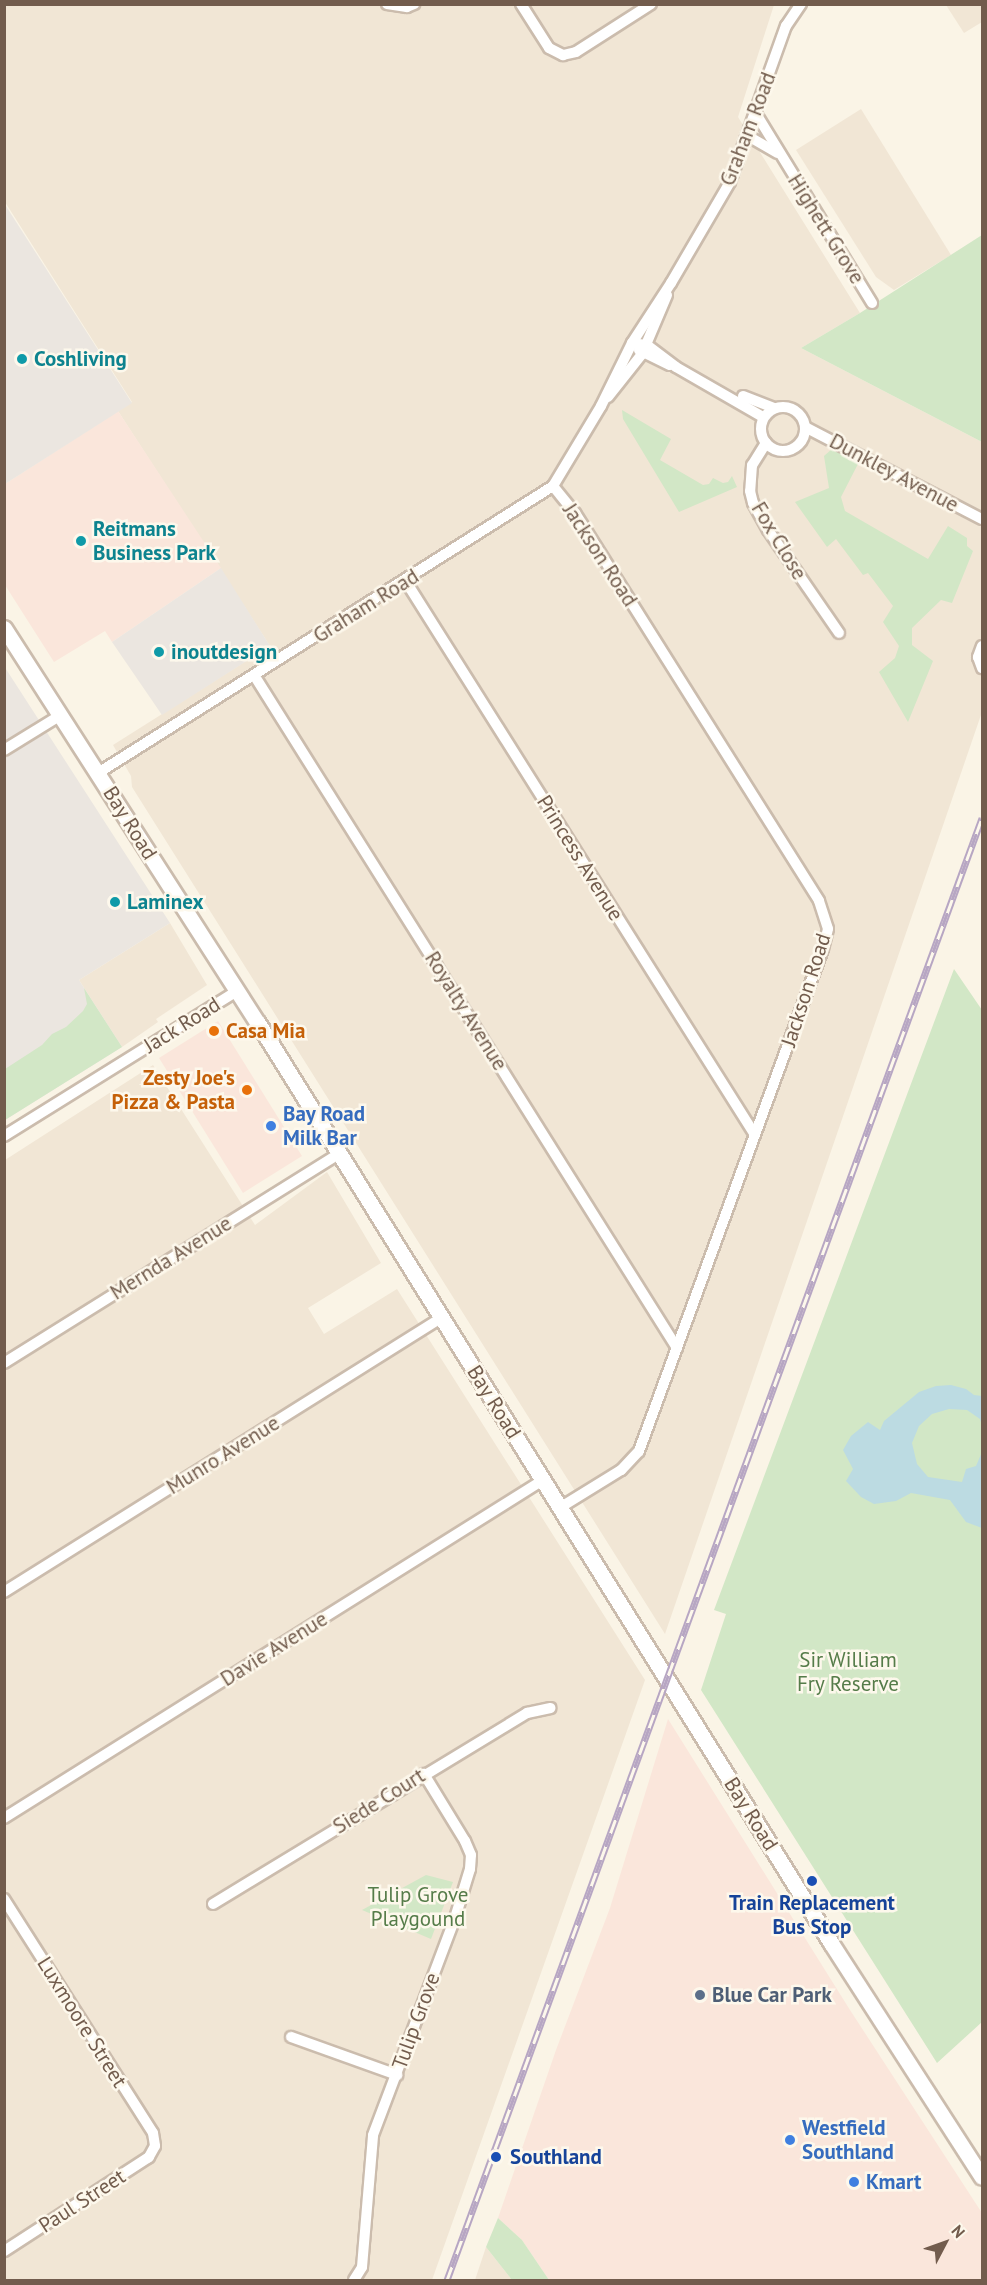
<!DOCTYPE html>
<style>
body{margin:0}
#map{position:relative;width:987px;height:2285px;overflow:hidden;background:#faf4e6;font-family:"PT Sans",sans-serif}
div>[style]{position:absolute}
.residential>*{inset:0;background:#f1e6d5}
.commercial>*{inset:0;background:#fae6db}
.industrial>*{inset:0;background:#ebe6e0}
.green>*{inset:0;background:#d2e7c6}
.water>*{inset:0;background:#bcdbe2}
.roads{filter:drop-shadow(2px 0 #cbbcad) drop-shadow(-2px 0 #cbbcad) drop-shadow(0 2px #cbbcad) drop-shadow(0 -2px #cbbcad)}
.minor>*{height:10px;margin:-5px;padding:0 5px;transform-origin:5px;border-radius:5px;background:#fff}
.minor>.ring{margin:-5px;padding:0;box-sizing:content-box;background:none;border:10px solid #fff;border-radius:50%}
.secondary>*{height:15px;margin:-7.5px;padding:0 7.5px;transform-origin:7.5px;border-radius:7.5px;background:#fff}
.rail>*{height:7px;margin-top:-3.5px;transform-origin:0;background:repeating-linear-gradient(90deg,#fdf8ec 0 14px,#b7a6c3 0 28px);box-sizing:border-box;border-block:2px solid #b7a6c3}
.dots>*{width:16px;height:16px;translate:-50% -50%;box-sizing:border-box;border:3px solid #fdf8ec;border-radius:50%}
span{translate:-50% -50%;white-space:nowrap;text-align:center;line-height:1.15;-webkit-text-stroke:5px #fdf8ec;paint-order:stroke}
.street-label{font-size:21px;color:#725c4d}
.culture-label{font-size:21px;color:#0d838f;font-weight:700}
.left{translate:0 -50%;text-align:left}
.food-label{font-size:21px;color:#c56008;font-weight:700}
.right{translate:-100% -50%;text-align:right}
.shop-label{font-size:21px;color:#366cbe;font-weight:700}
.park-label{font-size:21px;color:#557c49}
.transit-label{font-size:21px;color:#164399;font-weight:700}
.service-label{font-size:21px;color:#4e5e75;font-weight:700}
.frame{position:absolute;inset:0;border:6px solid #725c4d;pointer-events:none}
.north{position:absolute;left:915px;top:2213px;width:60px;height:60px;-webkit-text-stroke:4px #fdf8ec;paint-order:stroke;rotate:49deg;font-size:16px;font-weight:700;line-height:24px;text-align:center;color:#725c4d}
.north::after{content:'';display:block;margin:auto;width:21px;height:27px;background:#725c4d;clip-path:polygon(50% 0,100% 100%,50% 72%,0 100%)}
</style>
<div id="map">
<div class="residential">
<i style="clip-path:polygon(4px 5px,774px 5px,738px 117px,860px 313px,801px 348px,982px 442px,982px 712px,665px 1634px,132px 787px,131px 776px,113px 745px,270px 646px,118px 411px,132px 402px,5px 202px)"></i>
<i style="clip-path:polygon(946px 5px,982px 5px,982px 22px,964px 33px)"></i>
<i style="clip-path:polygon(861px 109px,951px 255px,894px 290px,876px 277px,796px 150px)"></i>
<i style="clip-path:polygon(170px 923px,207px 985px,156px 1019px,158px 1022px,122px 1047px,79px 980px)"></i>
<i style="clip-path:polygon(153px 1065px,255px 1225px,327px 1172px,381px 1263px,308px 1308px,324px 1334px,397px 1289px,645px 1680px,432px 2280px,5px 2280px,5px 1160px)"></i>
<i style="clip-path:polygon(486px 2247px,512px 2280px,475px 2280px)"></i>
</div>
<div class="commercial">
<i style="clip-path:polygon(118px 411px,221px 568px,112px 642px,105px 631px,54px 662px,5px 585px,5px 484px)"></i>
<i style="clip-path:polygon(218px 1021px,302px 1156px,243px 1193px,159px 1058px)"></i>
<i style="clip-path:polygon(668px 1719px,850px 2010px,982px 2213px,982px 2280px,549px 2280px,522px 2240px,498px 2218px,556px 2050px,610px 1908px)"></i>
</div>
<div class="industrial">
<i style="clip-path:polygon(4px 203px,132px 403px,5px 484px,4px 484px)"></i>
<i style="clip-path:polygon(221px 568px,270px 646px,162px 715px,112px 642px)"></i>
<i style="clip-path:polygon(4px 666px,170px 923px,79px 980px,122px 1047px,5px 1120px)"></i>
</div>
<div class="green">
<i style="clip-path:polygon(982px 235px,982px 442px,801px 348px,860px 313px)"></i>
<i style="clip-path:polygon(622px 410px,671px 439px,660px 460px,703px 485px,709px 484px,713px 478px,723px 483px,728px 482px,732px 476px,737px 487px,679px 512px,623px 419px)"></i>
<i style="clip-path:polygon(833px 448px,859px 462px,841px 497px,845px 511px,928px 559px,948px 526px,967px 538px,967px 546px,973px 551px,952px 603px,941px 600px,912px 628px,912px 645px,933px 661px,908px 722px,879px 672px,895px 658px,899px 646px,883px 622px,893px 606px,868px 573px,863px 575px,836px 539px,827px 547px,795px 502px,829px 488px,824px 456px)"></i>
<i style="clip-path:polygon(954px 969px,982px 1010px,982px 2022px,937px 2063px,701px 1690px,726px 1614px,714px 1610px)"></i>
<i style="clip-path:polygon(84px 988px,122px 1047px,5px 1120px,5px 1069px,42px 1045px,52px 1034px,66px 1027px,83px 1011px,87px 1004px)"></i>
<i style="clip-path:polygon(426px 1875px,453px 1882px,431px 1939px,362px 1910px)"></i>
<i style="clip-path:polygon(498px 2218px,522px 2240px,549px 2280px,512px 2280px,486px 2247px)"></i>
</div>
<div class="water">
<i style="clip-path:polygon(951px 1385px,966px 1389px,974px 1395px,982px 1396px,982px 1426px,980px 1419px,967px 1410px,949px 1409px,932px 1414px,919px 1426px,912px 1443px,917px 1464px,928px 1477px,962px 1482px,966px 1469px,976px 1466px,982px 1452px,982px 1528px,966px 1522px,950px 1500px,911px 1493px,896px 1501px,874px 1504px,861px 1497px,846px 1481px,853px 1469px,843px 1450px,851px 1436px,868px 1422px,880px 1430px,884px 1421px,919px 1392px,936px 1386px)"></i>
</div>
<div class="roads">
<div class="minor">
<i style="left:387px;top:4px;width:20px;rotate:9deg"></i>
<i style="left:407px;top:7px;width:8px;rotate:-23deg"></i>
<i style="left:521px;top:4px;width:52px;rotate:57.5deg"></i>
<i style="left:549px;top:48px;width:16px;rotate:27deg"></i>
<i style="left:563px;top:55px;width:13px;rotate:-13deg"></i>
<i style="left:576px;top:52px;width:89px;rotate:-32.6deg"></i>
<i style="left:755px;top:112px;width:224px;rotate:58.5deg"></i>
<i style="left:748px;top:136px;width:34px;rotate:30deg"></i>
<i style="left:632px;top:343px;width:15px;rotate:8deg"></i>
<i style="left:647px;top:345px;width:36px;rotate:37deg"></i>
<i style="left:676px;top:367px;width:100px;rotate:29.9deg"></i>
<i style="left:639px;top:350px;width:34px;rotate:26deg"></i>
<i style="left:743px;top:396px;width:33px;rotate:21deg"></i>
<i style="left:608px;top:397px;width:55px;rotate:-51.7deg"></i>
<i style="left:642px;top:354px;width:64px;rotate:-67deg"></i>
<i class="ring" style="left:761px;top:407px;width:34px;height:34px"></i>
<i style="left:805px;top:427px;width:199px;rotate:27.5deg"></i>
<i style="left:766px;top:443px;width:26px;rotate:122deg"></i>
<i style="left:752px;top:465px;width:26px;rotate:94deg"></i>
<i style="left:750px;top:491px;width:12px;rotate:76deg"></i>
<i style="left:753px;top:503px;width:31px;rotate:61deg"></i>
<i style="left:768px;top:530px;width:125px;rotate:55.4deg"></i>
<i style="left:553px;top:486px;width:35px;rotate:51deg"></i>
<i style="left:575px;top:513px;width:458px;rotate:57.8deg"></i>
<i style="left:819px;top:901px;width:29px;rotate:72deg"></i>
<i style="left:828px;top:929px;width:21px;rotate:104deg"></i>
<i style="left:823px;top:949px;width:535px;rotate:110.13deg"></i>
<i style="left:639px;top:1451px;width:26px;rotate:133deg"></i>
<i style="left:621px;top:1470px;width:70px;rotate:148.3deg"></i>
<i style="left:405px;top:580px;width:656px;rotate:57.76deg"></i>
<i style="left:982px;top:646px;width:12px;rotate:110deg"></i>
<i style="left:978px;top:657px;width:12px;rotate:70deg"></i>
<i style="left:254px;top:675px;width:795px;rotate:57.85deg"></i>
<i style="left:4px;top:750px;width:67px;rotate:-31.6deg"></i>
<i style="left:98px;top:773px;width:538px;rotate:-32.24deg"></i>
<i style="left:553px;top:486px;width:93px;rotate:-59deg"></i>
<i style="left:601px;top:406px;width:70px;rotate:-63.8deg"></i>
<i style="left:632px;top:343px;width:72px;rotate:-57deg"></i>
<i style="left:671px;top:283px;width:117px;rotate:-59.7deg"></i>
<i style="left:730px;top:182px;width:166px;rotate:-70.3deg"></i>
<i style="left:786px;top:26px;width:27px;rotate:-56deg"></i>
<i style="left:4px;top:1136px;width:274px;rotate:-31.9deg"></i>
<i style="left:4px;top:1363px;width:395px;rotate:-32deg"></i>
<i style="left:4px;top:1592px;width:516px;rotate:-32.09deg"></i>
<i style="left:4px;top:1818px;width:636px;rotate:-32.09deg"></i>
<i style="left:4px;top:1899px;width:277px;rotate:57.5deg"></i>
<i style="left:153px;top:2133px;width:13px;rotate:81deg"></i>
<i style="left:155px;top:2146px;width:13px;rotate:119deg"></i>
<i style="left:149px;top:2157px;width:173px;rotate:147deg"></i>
<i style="left:213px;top:1904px;width:368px;rotate:-31.3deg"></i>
<i style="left:527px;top:1713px;width:24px;rotate:-12deg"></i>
<i style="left:291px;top:2037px;width:113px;rotate:19.7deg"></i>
<i style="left:354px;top:2280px;width:15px;rotate:-58deg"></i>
<i style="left:362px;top:2267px;width:132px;rotate:-85.2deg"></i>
<i style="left:373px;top:2135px;width:232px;rotate:-69.3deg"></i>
<i style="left:455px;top:1918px;width:51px;rotate:-73deg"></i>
<i style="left:470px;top:1869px;width:14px;rotate:-86deg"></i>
<i style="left:471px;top:1855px;width:15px;rotate:-113deg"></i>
<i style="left:465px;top:1841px;width:79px;rotate:-121.5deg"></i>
</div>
<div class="secondary">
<i style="left:4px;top:628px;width:470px;rotate:57.3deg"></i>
<i style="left:258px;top:1023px;width:1084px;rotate:58.08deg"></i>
<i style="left:831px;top:1943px;width:278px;rotate:57.2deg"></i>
</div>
</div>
<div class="rail">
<i style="left:447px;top:2280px;width:1557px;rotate:-69.9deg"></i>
</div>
<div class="dots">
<i style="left:22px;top:359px;background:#0f9aa8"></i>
<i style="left:81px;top:541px;background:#0f9aa8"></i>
<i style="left:159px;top:652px;background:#0f9aa8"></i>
<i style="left:115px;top:902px;background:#0f9aa8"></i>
<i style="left:214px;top:1031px;background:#e8710a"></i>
<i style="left:247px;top:1090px;background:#e8710a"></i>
<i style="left:271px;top:1126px;background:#3f7fe0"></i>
<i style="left:812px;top:1881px;background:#1a4fb4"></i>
<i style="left:700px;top:1995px;background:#5c6f8a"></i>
<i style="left:790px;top:2140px;background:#3f7fe0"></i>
<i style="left:496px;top:2157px;background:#1a4fb4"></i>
<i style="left:854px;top:2182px;background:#3f7fe0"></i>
</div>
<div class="street-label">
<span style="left:748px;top:129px;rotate:-69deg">Graham Road</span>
<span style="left:826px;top:229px;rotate:58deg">Highett Grove</span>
<span style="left:894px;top:473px;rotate:28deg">Dunkley Avenue</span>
<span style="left:779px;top:541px;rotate:59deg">Fox Close</span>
<span style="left:600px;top:555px;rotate:57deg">Jackson Road</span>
<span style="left:366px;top:606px;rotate:-32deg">Graham Road</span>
<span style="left:130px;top:823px;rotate:58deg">Bay Road</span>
<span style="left:580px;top:858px;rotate:58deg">Princess Avenue</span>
<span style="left:806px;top:990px;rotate:-72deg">Jackson Road</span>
<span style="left:466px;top:1011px;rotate:58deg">Royalty Avenue</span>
<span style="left:182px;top:1025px;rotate:-32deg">Jack Road</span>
<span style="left:171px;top:1258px;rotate:-32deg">Mernda Avenue</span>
<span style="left:494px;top:1402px;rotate:58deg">Bay Road</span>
<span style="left:223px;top:1455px;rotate:-32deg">Munro Avenue</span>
<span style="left:274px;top:1649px;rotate:-32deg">Davie Avenue</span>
<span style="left:379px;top:1801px;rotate:-32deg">Siede Court</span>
<span style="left:751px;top:1814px;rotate:58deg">Bay Road</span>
<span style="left:416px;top:2021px;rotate:-70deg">Tulip Grove</span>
<span style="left:82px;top:2022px;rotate:58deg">Luxmoore Street</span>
<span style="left:82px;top:2201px;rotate:-33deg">Paul Street</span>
</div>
<div class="culture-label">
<span class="left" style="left:34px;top:359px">Coshliving</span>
<span class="left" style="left:93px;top:541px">Reitmans<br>Business Park</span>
<span class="left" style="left:171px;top:652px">inoutdesign</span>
<span class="left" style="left:127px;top:902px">Laminex</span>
</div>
<div class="food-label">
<span class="left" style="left:226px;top:1031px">Casa Mia</span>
<span class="right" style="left:235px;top:1090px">Zesty Joe's<br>Pizza &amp; Pasta</span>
</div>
<div class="shop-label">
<span class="left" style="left:283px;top:1126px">Bay Road<br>Milk Bar</span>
<span class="left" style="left:802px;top:2140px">Westfield<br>Southland</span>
<span class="left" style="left:866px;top:2182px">Kmart</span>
</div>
<div class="park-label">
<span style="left:848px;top:1672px">Sir William<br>Fry Reserve</span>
<span style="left:418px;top:1907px">Tulip Grove<br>Playgound</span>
</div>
<div class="transit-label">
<span style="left:812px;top:1915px">Train Replacement<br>Bus Stop</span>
<span class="left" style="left:510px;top:2157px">Southland</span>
</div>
<div class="service-label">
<span class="left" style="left:712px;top:1995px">Blue Car Park</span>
</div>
<div class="frame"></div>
<div class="north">N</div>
</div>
